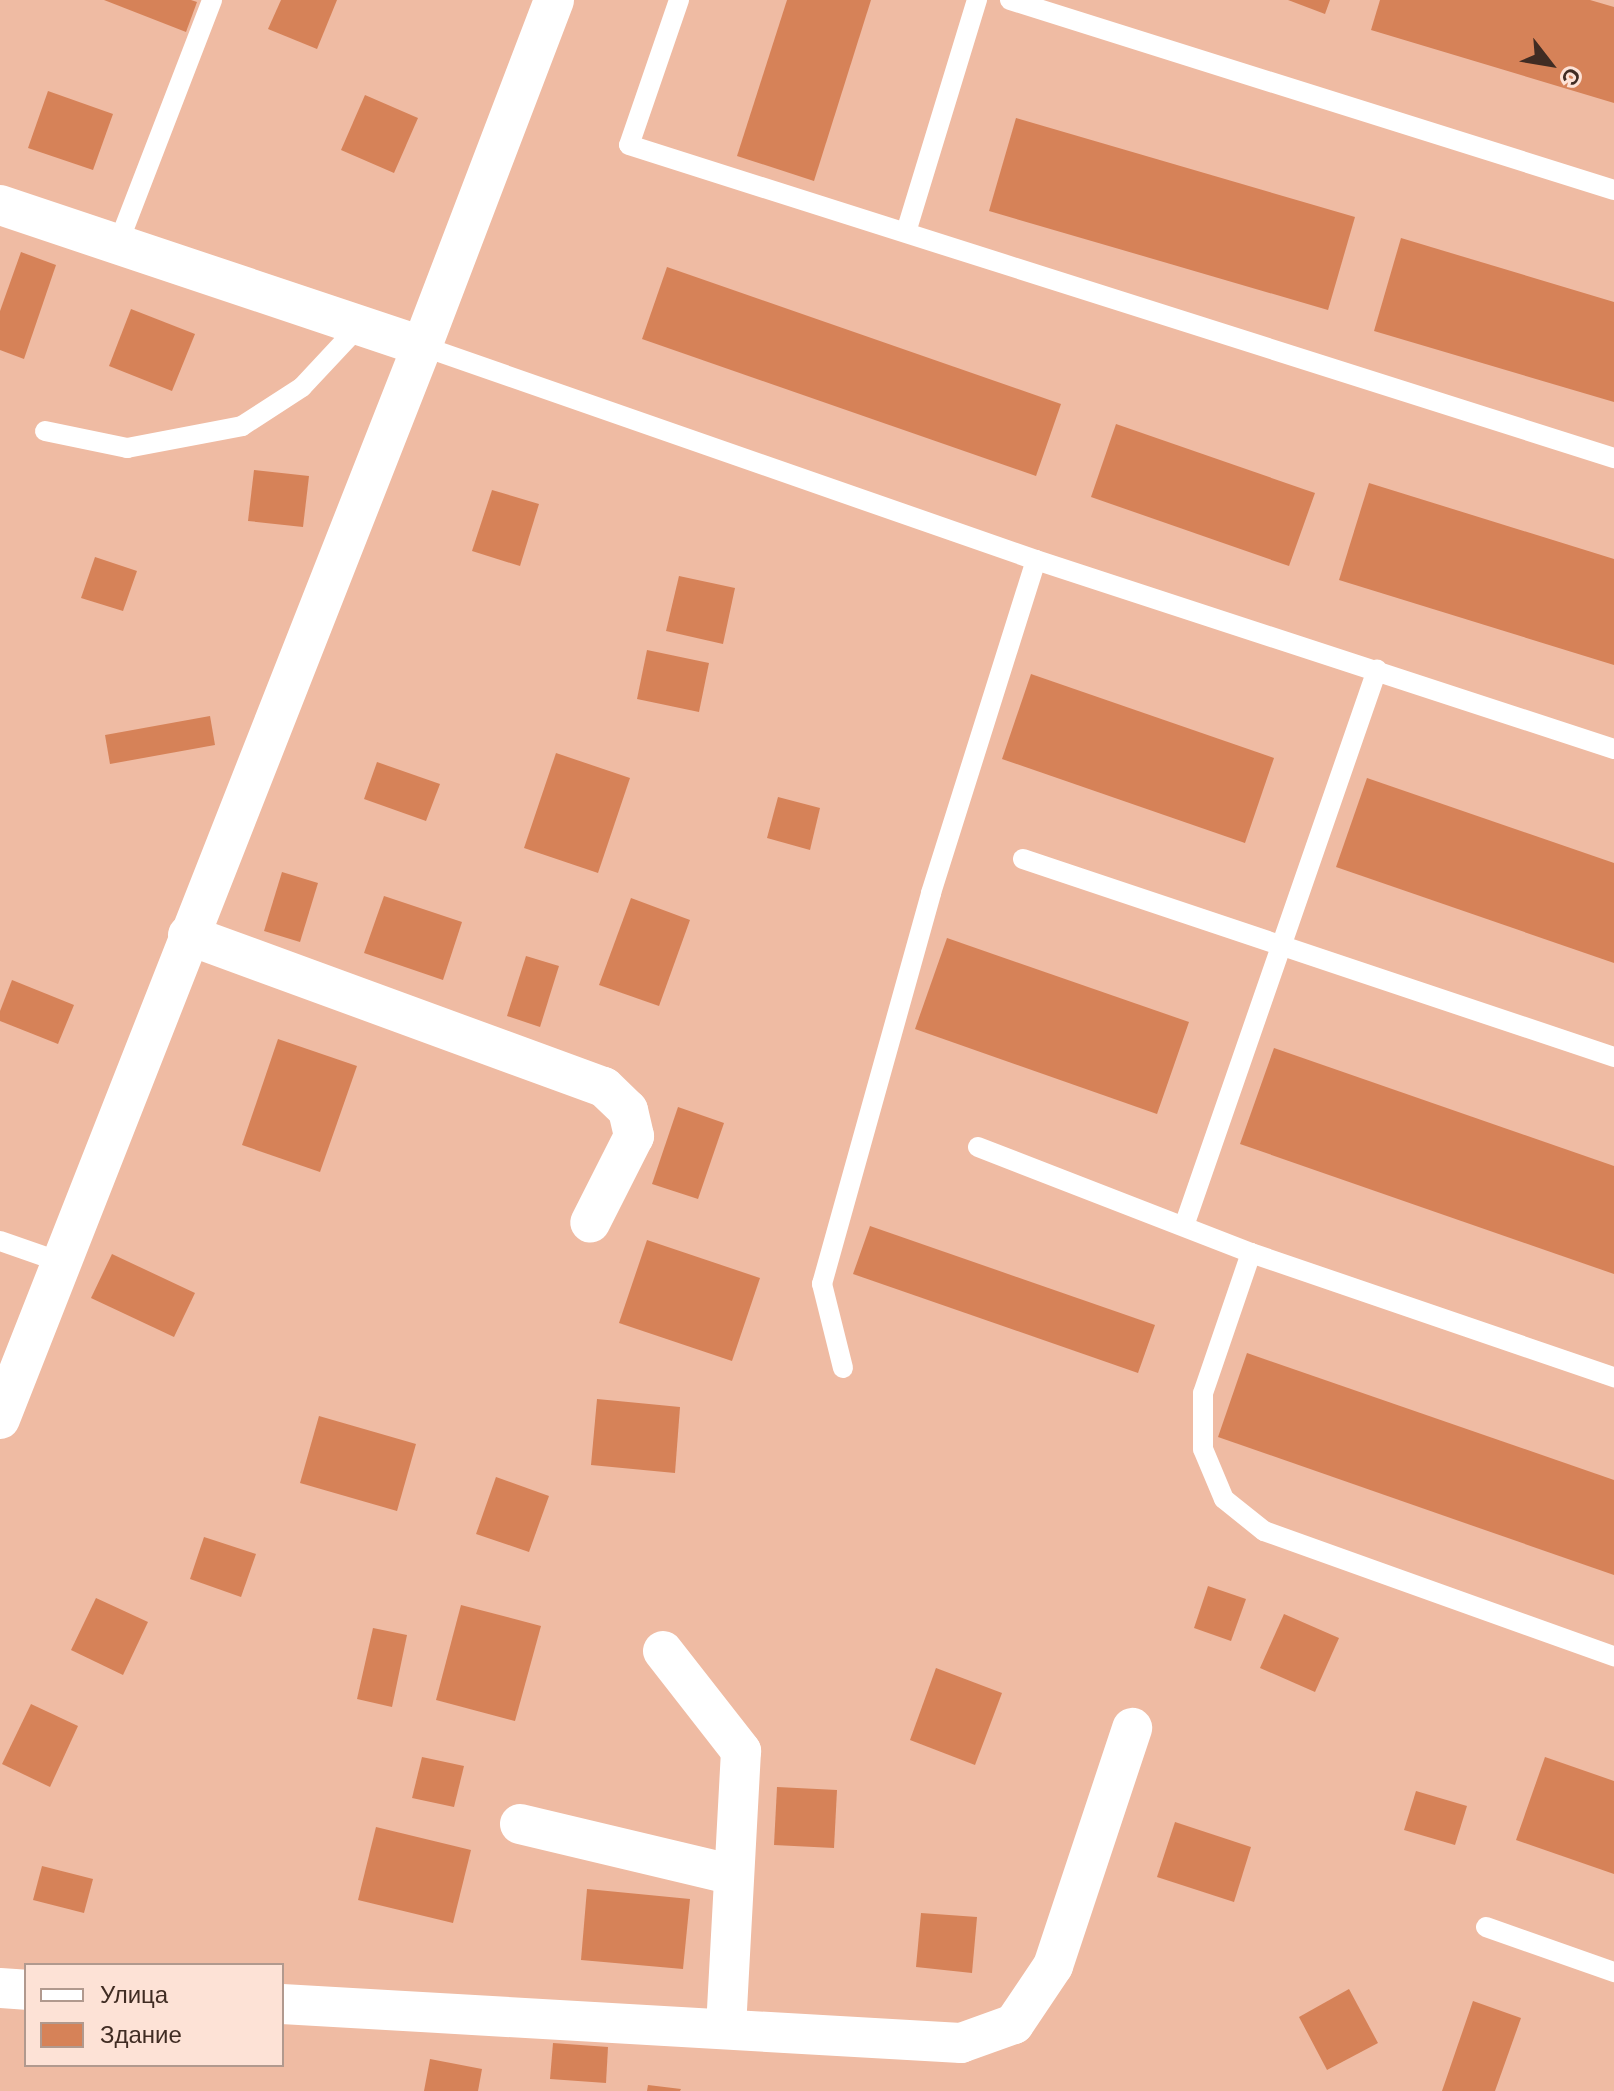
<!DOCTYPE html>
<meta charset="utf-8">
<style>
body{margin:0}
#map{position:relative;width:1614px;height:2091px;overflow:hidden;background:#efbba3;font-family:Helvetica,sans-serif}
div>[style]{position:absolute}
.building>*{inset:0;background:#d68258}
.lane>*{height:20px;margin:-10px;padding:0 10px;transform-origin:10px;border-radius:10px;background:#fff}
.street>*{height:40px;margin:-20px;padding:0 20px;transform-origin:20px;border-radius:20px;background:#fff}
span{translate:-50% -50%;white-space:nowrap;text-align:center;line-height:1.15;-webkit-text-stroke:8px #fde2d6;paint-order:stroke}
.legend{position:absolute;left:24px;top:1963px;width:260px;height:104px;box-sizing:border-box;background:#fde2d6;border:2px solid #b1998e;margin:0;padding:10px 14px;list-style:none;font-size:24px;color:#402c23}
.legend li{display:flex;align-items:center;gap:16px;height:40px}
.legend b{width:40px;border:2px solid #b1998e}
.north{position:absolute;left:1510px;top:24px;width:80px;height:80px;-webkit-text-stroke:6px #fde2d6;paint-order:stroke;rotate:121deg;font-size:22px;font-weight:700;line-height:32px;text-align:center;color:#402c23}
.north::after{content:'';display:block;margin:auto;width:28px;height:36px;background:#402c23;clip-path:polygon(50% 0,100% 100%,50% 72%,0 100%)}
</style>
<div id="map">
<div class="building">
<i style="clip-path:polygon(104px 0,191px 0,197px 2px,186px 32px)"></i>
<i style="clip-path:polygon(281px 0,337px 0,317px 49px,268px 29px)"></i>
<i style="clip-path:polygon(787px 0,871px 0,814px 181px,737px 156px)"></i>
<i style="clip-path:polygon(1288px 0,1330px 0,1325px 14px)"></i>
<i style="clip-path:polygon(1380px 0,1590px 0,1614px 7px,1614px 103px,1371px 30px)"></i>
<i style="clip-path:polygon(48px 91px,113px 114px,93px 170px,28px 148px)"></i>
<i style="clip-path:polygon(365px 95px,418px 118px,394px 173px,341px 150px)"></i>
<i style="clip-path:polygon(1016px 118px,1355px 217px,1328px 310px,989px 211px)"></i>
<i style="clip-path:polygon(1401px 238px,1614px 302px,1614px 402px,1374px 331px)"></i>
<i style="clip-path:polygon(21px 252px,56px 265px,24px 359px,0 350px,0 311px)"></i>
<i style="clip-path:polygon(667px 267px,1061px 404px,1036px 476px,642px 339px)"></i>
<i style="clip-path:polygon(131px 309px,195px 334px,172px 391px,109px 366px)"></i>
<i style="clip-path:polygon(1116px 424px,1315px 493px,1289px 566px,1091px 497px)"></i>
<i style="clip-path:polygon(254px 470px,309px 476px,303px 527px,248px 521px)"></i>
<i style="clip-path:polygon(1369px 483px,1614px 559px,1614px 665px,1339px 580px)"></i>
<i style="clip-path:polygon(492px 490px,539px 504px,520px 566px,472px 551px)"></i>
<i style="clip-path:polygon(95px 557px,137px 571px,123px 611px,81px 598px)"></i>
<i style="clip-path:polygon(679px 576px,735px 588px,723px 644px,666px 631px)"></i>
<i style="clip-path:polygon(647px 650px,709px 663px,699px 712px,637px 699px)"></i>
<i style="clip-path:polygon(1031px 674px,1274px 758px,1245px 843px,1002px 759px)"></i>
<i style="clip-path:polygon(210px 716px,215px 745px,110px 764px,105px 735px)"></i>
<i style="clip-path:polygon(556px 753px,630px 778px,598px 873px,524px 848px)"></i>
<i style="clip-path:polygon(377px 762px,440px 784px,426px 821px,364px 799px)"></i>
<i style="clip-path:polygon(1367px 778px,1614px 863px,1614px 963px,1336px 867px)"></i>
<i style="clip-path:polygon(778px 797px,820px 808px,810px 850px,767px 838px)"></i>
<i style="clip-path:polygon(282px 872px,318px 883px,300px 942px,264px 931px)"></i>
<i style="clip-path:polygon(384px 896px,462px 922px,443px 980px,364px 953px)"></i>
<i style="clip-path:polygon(631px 898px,690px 920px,659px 1006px,599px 985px)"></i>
<i style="clip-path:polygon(947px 938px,1189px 1022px,1157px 1114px,915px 1029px)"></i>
<i style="clip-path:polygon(526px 956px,559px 966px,540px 1027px,507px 1016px)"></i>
<i style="clip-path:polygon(12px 980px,74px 1005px,58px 1044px,0 1021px,0 1011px)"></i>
<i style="clip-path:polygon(278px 1039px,357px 1066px,320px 1172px,242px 1145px)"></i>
<i style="clip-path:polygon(1274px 1048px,1614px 1166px,1614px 1274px,1240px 1144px)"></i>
<i style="clip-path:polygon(678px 1107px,724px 1123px,698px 1199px,652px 1184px)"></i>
<i style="clip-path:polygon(870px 1226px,1155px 1325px,1138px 1373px,853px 1274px)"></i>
<i style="clip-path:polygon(647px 1240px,760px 1278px,732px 1361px,619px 1323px)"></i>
<i style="clip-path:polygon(112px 1254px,195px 1293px,174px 1337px,91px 1298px)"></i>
<i style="clip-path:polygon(1247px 1353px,1614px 1480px,1614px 1575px,1218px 1437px)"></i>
<i style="clip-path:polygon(597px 1399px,680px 1407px,675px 1473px,591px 1465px)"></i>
<i style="clip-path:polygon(319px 1416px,416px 1444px,397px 1511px,300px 1483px)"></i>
<i style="clip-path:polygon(496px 1477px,549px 1496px,529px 1552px,476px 1534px)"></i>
<i style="clip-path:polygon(204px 1537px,256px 1554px,241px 1597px,190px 1579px)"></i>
<i style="clip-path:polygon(1208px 1586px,1246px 1599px,1231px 1641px,1194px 1628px)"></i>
<i style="clip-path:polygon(96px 1598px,148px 1622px,123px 1675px,71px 1650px)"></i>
<i style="clip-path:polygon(461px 1605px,541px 1626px,515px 1721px,436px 1700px)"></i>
<i style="clip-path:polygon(1284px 1614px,1339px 1638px,1315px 1692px,1260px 1668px)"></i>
<i style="clip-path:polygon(373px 1628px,407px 1635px,392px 1707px,357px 1699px)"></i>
<i style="clip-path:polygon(936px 1668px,1002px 1693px,975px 1765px,910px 1740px)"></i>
<i style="clip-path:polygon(31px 1704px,78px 1726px,50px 1787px,2px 1764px)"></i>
<i style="clip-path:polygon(422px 1757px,464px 1766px,454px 1807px,412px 1798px)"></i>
<i style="clip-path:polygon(1545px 1757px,1614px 1781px,1614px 1874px,1516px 1840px)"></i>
<i style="clip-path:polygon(777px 1787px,837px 1790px,834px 1848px,774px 1845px)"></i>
<i style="clip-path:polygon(1416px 1791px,1467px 1806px,1455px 1845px,1404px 1830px)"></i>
<i style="clip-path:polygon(1175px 1822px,1251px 1847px,1234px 1902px,1157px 1877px)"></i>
<i style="clip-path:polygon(376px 1827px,471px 1850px,453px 1923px,358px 1900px)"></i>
<i style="clip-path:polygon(42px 1866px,93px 1879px,84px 1913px,33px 1900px)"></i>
<i style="clip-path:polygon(587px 1889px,690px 1899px,683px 1969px,581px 1960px)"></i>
<i style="clip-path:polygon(921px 1913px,977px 1917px,972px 1973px,916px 1967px)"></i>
<i style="clip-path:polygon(1349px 1989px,1378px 2043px,1327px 2070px,1299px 2017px)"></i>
<i style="clip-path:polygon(1473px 2001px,1521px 2018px,1495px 2091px,1442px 2091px)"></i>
<i style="clip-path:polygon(553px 2043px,608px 2047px,606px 2083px,550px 2079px)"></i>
<i style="clip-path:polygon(430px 2059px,482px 2069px,478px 2091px,424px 2091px)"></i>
<i style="clip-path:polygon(648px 2085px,681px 2089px,680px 2091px,647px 2091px)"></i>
</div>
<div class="lane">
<i style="left:679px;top:0;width:153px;rotate:109deg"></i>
<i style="left:629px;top:145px;width:1034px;rotate:17.63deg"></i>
<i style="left:1010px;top:0;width:633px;rotate:17.46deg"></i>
<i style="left:906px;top:232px;width:243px;rotate:-73deg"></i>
<i style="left:118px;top:244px;width:261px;rotate:-68.9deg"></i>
<i style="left:422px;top:346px;width:650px;rotate:19.22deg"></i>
<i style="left:1036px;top:560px;width:608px;rotate:18.11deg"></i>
<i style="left:45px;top:431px;width:84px;rotate:11.7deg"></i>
<i style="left:127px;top:448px;width:117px;rotate:-10.8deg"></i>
<i style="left:242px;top:426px;width:72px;rotate:-33deg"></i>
<i style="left:302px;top:387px;width:83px;rotate:-46.9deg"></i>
<i style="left:1023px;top:859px;width:623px;rotate:18.52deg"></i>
<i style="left:978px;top:1147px;width:293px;rotate:21.2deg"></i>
<i style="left:1251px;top:1253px;width:384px;rotate:18.9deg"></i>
<i style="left:1184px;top:1226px;width:589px;rotate:-70.86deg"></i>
<i style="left:0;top:1241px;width:67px;rotate:19.2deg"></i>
<i style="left:1251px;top:1253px;width:148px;rotate:108.9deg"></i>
<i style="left:1203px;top:1393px;width:56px;rotate:90deg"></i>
<i style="left:1203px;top:1449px;width:54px;rotate:67.2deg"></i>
<i style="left:1224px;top:1499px;width:51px;rotate:38.7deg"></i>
<i style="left:1264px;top:1531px;width:372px;rotate:19.7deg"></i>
<i style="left:843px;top:1368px;width:87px;rotate:-104deg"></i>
<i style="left:822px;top:1284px;width:406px;rotate:-74.4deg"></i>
<i style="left:931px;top:893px;width:349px;rotate:-72.5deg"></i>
<i style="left:1486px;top:1927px;width:136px;rotate:19.4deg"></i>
</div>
<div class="street">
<i style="left:0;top:205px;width:445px;rotate:18.5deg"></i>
<i style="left:188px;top:935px;width:443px;rotate:20.1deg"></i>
<i style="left:604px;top:1087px;width:33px;rotate:44deg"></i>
<i style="left:628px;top:1110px;width:27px;rotate:77deg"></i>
<i style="left:634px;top:1136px;width:97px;rotate:116.8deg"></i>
<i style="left:0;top:1419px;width:1153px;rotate:-68.53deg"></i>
<i style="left:422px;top:346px;width:370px;rotate:-69.1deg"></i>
<i style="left:663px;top:1651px;width:127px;rotate:52deg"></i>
<i style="left:741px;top:1751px;width:278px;rotate:93.1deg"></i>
<i style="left:520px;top:1824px;width:220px;rotate:13.4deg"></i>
<i style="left:0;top:1988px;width:26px;rotate:4deg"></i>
<i style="left:282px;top:2004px;width:680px;rotate:3.29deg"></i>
<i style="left:961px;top:2043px;width:56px;rotate:-19.7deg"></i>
<i style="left:1014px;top:2024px;width:70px;rotate:-56.1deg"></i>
<i style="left:1053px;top:1966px;width:251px;rotate:-71.6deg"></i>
</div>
<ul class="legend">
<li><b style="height:10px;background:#fff"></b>Улица</li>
<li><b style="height:22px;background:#d68258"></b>Здание</li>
</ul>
<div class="north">С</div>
</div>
